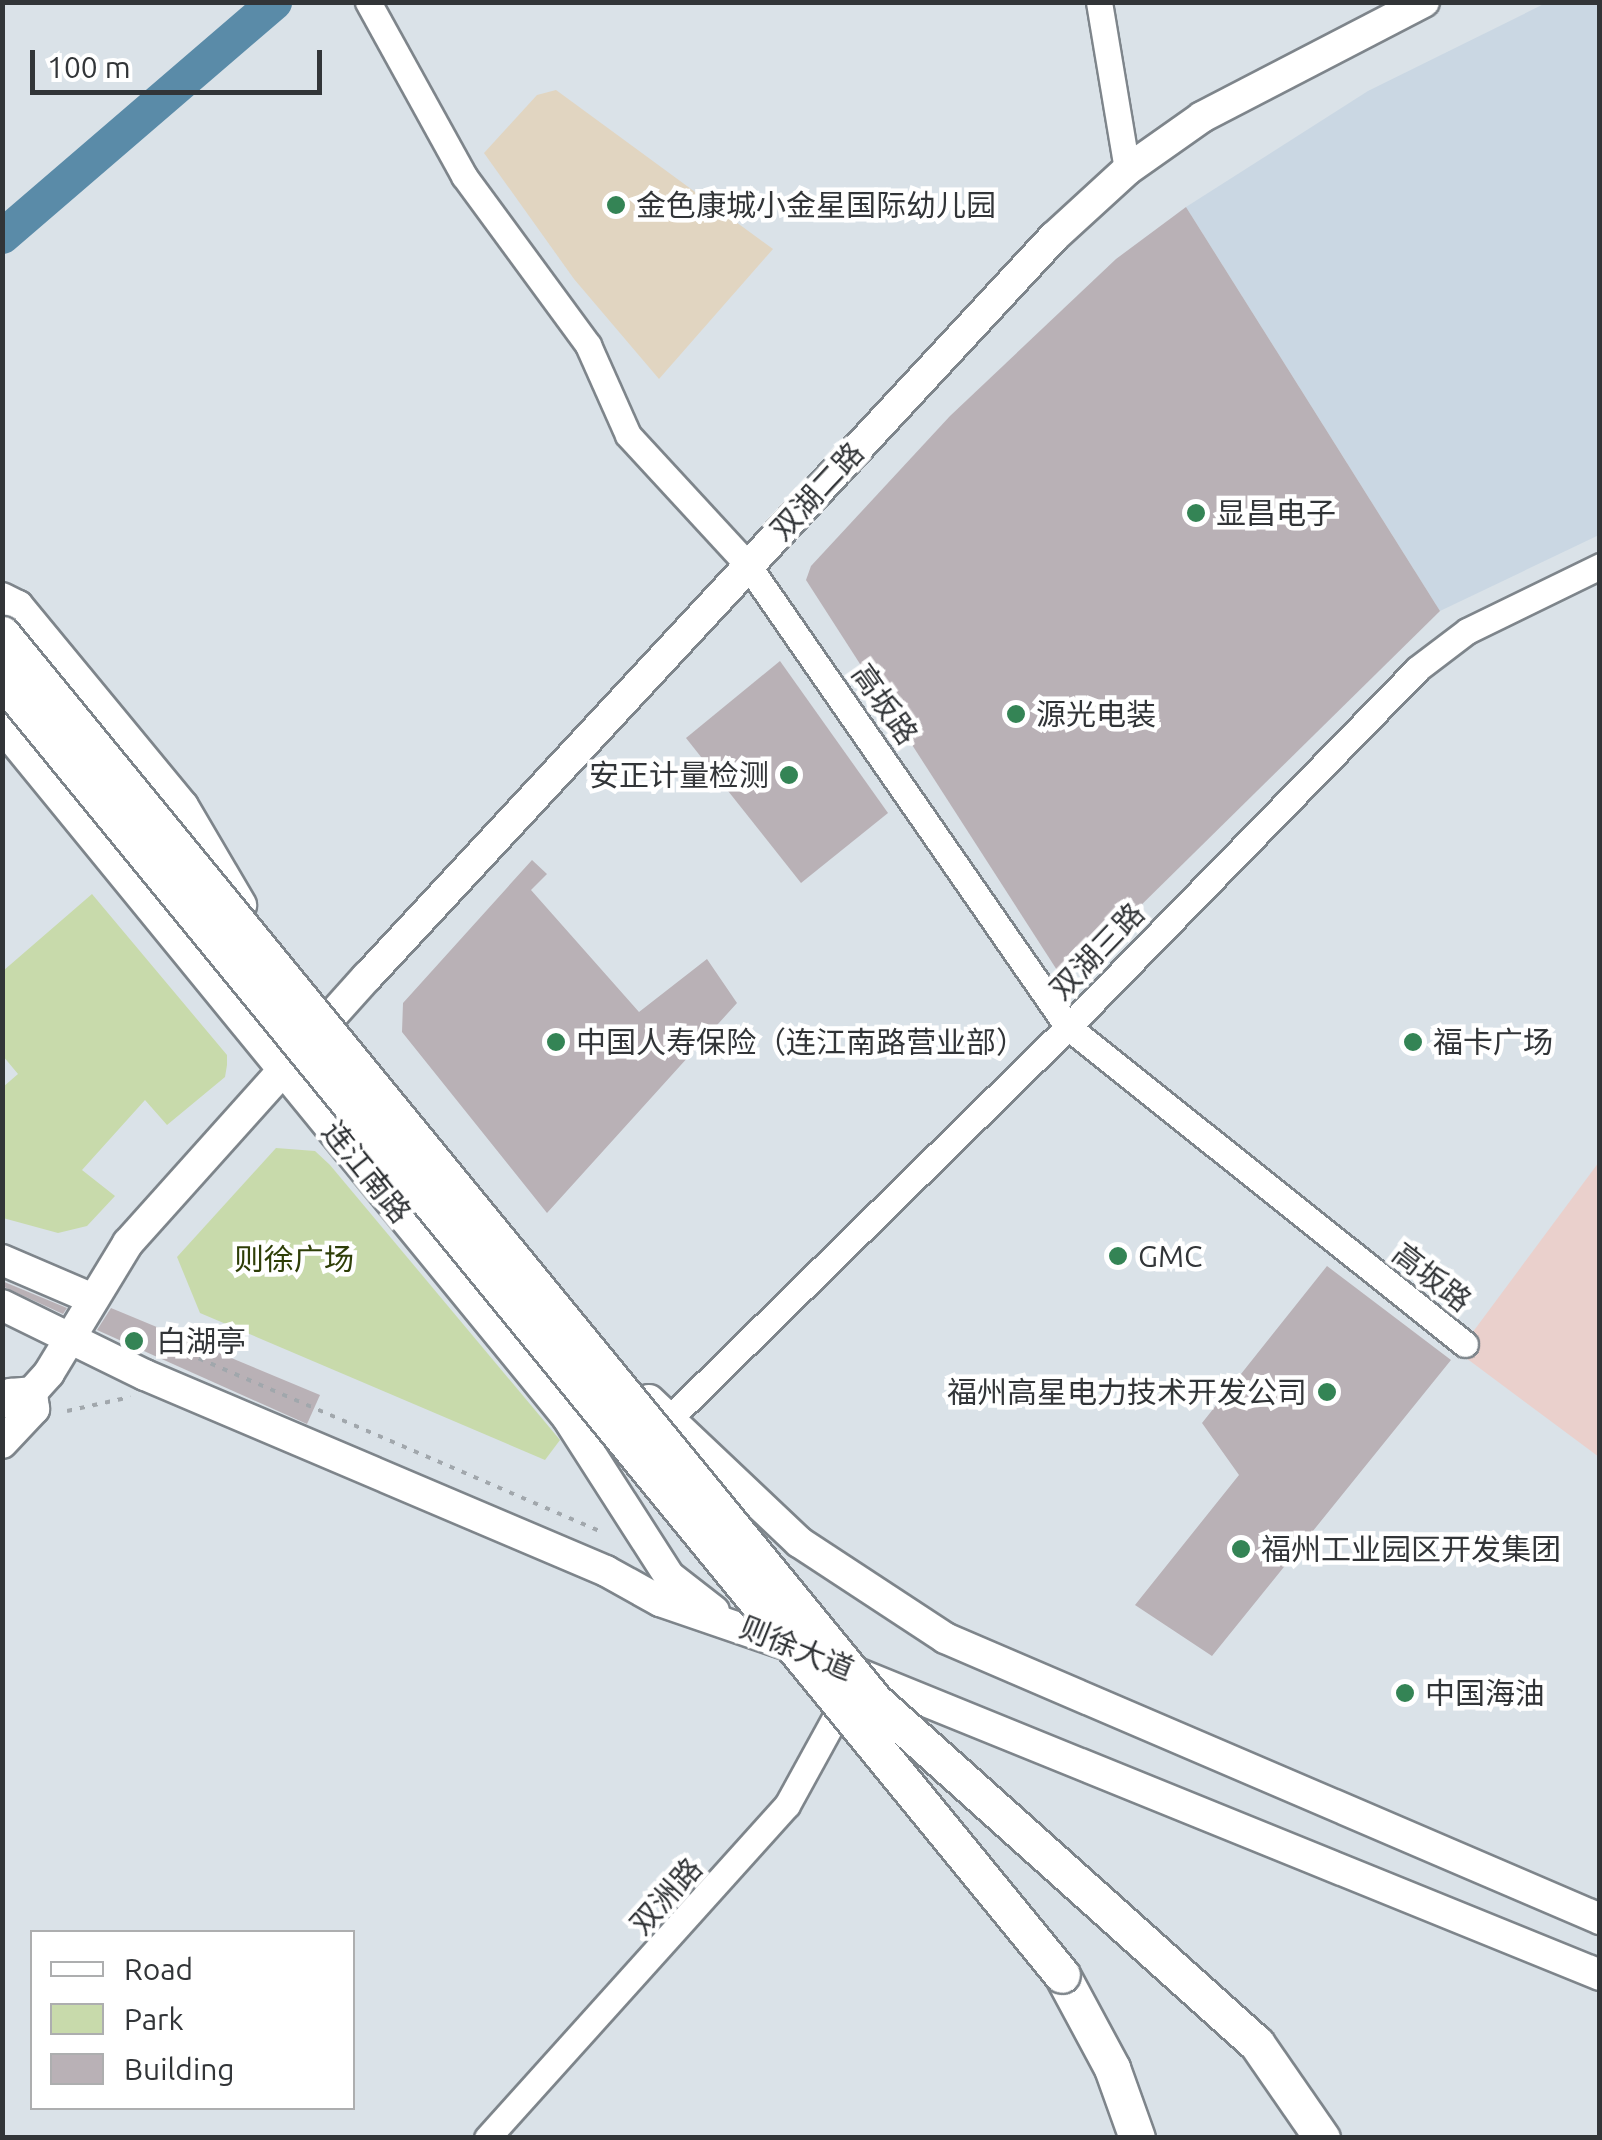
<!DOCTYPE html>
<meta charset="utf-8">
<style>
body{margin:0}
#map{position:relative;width:1602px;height:2140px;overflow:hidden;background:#dae2e8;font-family:Ubuntu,"Noto Sans SC",sans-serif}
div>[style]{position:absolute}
.built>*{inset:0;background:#cad7e3}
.industrial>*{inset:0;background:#ead0cc}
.education>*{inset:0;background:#e1d5c1}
.green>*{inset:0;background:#c8daab}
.river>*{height:35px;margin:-17.5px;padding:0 17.5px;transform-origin:17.5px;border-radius:17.5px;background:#5a8ba8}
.building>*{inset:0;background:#b9b1b6}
.path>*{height:4px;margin-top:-2px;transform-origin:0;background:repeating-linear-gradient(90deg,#a1a7ac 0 5px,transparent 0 13px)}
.roads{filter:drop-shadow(2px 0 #7e858b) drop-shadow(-2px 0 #7e858b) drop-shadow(0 2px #7e858b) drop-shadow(0 -2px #7e858b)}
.minor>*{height:25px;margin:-12.5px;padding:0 12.5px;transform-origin:12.5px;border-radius:12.5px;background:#fff}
.major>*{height:30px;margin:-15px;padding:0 15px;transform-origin:15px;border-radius:15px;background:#fff}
.highway>*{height:35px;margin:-17.5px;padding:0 17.5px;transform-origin:17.5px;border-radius:17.5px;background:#fff}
.bridges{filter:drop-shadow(2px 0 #7e858b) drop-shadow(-2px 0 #7e858b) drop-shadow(0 2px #7e858b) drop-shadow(0 -2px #7e858b)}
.highway-bridge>*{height:35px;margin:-17.5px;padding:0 17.5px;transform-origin:17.5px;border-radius:17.5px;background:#fff}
.dots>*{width:28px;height:28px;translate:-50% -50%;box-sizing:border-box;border:5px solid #fff;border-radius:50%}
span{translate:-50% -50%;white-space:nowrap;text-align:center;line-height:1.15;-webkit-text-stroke:9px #fff;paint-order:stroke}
.poi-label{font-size:30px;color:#323538}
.left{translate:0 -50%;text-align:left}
.right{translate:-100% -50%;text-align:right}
.street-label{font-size:30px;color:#323538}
.park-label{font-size:30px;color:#2e3e07}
.frame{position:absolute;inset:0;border:5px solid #323538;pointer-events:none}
.legend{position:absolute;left:30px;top:1930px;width:325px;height:180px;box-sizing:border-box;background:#fff;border:2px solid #adaeaf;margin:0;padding:12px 18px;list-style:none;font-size:30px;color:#323538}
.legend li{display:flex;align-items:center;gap:20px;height:50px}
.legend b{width:50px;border:2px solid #adaeaf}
.scale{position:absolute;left:30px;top:50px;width:292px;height:45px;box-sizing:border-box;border:5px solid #323538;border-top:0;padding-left:12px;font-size:30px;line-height:35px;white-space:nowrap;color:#323538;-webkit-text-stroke:8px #fff;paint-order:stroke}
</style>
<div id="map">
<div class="built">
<i style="clip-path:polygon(1548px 2px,1599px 3px,1599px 535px,1440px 611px,1186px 207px,1368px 91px)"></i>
</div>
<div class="industrial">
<i style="clip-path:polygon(1599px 1162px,1599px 1457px,1458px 1352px)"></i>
</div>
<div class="education">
<i style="clip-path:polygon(556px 90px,773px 249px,659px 379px,574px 279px,484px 153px,537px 95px)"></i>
</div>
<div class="green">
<i style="clip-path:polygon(92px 894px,227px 1055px,227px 1065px,225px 1077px,167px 1125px,145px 1100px,82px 1170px,115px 1196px,87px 1226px,58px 1233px,3px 1218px,3px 1087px,18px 1074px,3px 1056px,3px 971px)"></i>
<i style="clip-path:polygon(276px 1148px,315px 1151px,330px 1165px,560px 1440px,545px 1460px,200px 1313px,177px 1257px)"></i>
</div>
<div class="river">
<i style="left:2px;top:236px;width:359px;rotate:-40.7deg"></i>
</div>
<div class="building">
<i style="clip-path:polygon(1186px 207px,1440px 611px,1064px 981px,806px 580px,811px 566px,950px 416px,1116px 259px)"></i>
<i style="clip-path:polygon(780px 661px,888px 813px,801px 883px,686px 738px)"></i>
<i style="clip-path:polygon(532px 860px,547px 874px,531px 890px,639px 1012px,707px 959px,737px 1003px,547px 1213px,402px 1032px,403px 1003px)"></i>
<i style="clip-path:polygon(1327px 1266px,1451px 1360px,1212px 1656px,1135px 1605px,1239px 1475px,1202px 1423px)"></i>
<i style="clip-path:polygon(2px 1281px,67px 1308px,63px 1314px,2px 1286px)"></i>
<i style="clip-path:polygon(111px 1308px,320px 1395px,307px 1424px,97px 1330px)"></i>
</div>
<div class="path">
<i style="left:163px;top:1343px;width:480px;rotate:23.3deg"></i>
<i style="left:67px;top:1411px;width:65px;rotate:-12.5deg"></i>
</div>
<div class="roads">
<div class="minor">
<i style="left:368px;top:2px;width:199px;rotate:61.1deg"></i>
<i style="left:464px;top:176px;width:210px;rotate:53.7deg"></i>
<i style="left:588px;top:345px;width:98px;rotate:66deg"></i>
<i style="left:628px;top:435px;width:176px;rotate:47.3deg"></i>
<i style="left:747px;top:564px;width:563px;rotate:55.27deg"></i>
<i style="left:1068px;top:1027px;width:508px;rotate:38.61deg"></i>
<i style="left:1099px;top:2px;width:170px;rotate:80.5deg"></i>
<i style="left:667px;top:1421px;width:562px;rotate:-44.5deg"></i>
<i style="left:1068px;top:1027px;width:500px;rotate:-45.7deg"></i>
<i style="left:1417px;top:669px;width:63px;rotate:-37.2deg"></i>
<i style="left:1467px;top:631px;width:148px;rotate:-26deg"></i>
<i style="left:487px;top:2138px;width:448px;rotate:-48deg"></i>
<i style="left:787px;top:1805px;width:127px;rotate:-61.2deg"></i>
</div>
<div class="major">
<i style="left:2px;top:598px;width:18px;rotate:27deg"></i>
<i style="left:18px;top:606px;width:259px;rotate:50.5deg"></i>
<i style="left:183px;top:806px;width:115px;rotate:59.6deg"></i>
<i style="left:2px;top:726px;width:893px;rotate:50.73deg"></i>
<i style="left:567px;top:1417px;width:189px;rotate:57.3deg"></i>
<i style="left:669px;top:1576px;width:57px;rotate:37.9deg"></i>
<i style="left:2px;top:1260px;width:99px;rotate:23.2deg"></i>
<i style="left:2px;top:1305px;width:159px;rotate:26.1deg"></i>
<i style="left:145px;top:1375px;width:501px;rotate:23.03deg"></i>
<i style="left:606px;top:1571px;width:62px;rotate:29.1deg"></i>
<i style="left:660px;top:1601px;width:145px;rotate:18.9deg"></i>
<i style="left:649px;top:1400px;width:207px;rotate:43.4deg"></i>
<i style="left:799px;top:1542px;width:175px;rotate:33.3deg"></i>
<i style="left:945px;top:1638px;width:713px;rotate:23.22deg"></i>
<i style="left:2px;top:1403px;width:13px;rotate:-45deg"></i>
<i style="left:11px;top:1394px;width:21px;rotate:-5deg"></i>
<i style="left:32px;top:1392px;width:25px;rotate:-48deg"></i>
<i style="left:49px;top:1373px;width:152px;rotate:-58.7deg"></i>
<i style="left:128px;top:1243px;width:358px;rotate:-48.1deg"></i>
<i style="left:367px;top:977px;width:1010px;rotate:-47.13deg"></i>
<i style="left:1054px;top:237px;width:99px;rotate:-42.5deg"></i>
<i style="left:1127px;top:170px;width:92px;rotate:-35.2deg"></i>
<i style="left:1202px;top:117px;width:250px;rotate:-27.4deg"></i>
<i style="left:2px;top:1443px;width:47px;rotate:-46.7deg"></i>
<i style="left:34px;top:1409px;width:17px;rotate:-97deg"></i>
<i style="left:849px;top:1670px;width:811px;rotate:22.1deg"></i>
</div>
<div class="highway">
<i style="left:1062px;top:1975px;width:106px;rotate:61.7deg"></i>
<i style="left:1112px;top:2068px;width:74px;rotate:70.3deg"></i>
</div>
</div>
<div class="bridges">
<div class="highway-bridge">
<i style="left:2px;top:634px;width:1379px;rotate:50.71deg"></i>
<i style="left:875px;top:1701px;width:513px;rotate:41.92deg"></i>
<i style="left:1257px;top:2044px;width:114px;rotate:55.3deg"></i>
<i style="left:2px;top:679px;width:1674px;rotate:50.72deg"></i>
</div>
</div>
<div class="dots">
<i style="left:616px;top:205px;background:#348455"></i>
<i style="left:1196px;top:513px;background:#348455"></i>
<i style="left:1016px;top:714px;background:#348455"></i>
<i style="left:789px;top:775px;background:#348455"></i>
<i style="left:556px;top:1042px;background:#348455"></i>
<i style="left:1413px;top:1042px;background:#348455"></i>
<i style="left:1118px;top:1256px;background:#348455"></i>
<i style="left:134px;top:1341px;background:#348455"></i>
<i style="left:1327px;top:1392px;background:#348455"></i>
<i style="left:1241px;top:1549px;background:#348455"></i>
<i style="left:1405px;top:1693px;background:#348455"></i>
</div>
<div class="poi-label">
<span class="left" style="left:636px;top:205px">金色康城小金星国际幼儿园</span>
<span class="left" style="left:1216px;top:513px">显昌电子</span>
<span class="left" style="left:1036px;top:714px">源光电装</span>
<span class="right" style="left:769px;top:775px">安正计量检测</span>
<span class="left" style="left:576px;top:1042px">中国人寿保险（连江南路营业部）</span>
<span class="left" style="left:1433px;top:1042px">福卡广场</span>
<span class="left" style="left:1138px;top:1256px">GMC</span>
<span class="left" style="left:156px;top:1341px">白湖亭</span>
<span class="right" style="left:1307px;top:1392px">福州高星电力技术开发公司</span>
<span class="left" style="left:1261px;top:1549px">福州工业园区开发集团</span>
<span class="left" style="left:1425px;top:1693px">中国海油</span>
</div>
<div class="street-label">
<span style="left:817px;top:491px;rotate:-47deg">双湖二路</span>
<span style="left:885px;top:704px;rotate:55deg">高坂路</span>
<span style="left:1097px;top:951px;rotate:-46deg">双湖三路</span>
<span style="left:367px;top:1172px;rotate:51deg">连江南路</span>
<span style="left:1432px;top:1277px;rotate:38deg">高坂路</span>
<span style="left:797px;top:1648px;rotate:22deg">则徐大道</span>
<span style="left:666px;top:1896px;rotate:-48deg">双洲路</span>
</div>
<div class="park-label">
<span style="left:294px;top:1259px">则徐广场</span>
</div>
<div class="frame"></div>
<ul class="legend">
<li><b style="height:12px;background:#fff"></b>Road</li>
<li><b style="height:28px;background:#c8daab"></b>Park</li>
<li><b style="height:28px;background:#b9b1b6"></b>Building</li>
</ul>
<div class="scale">100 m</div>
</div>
